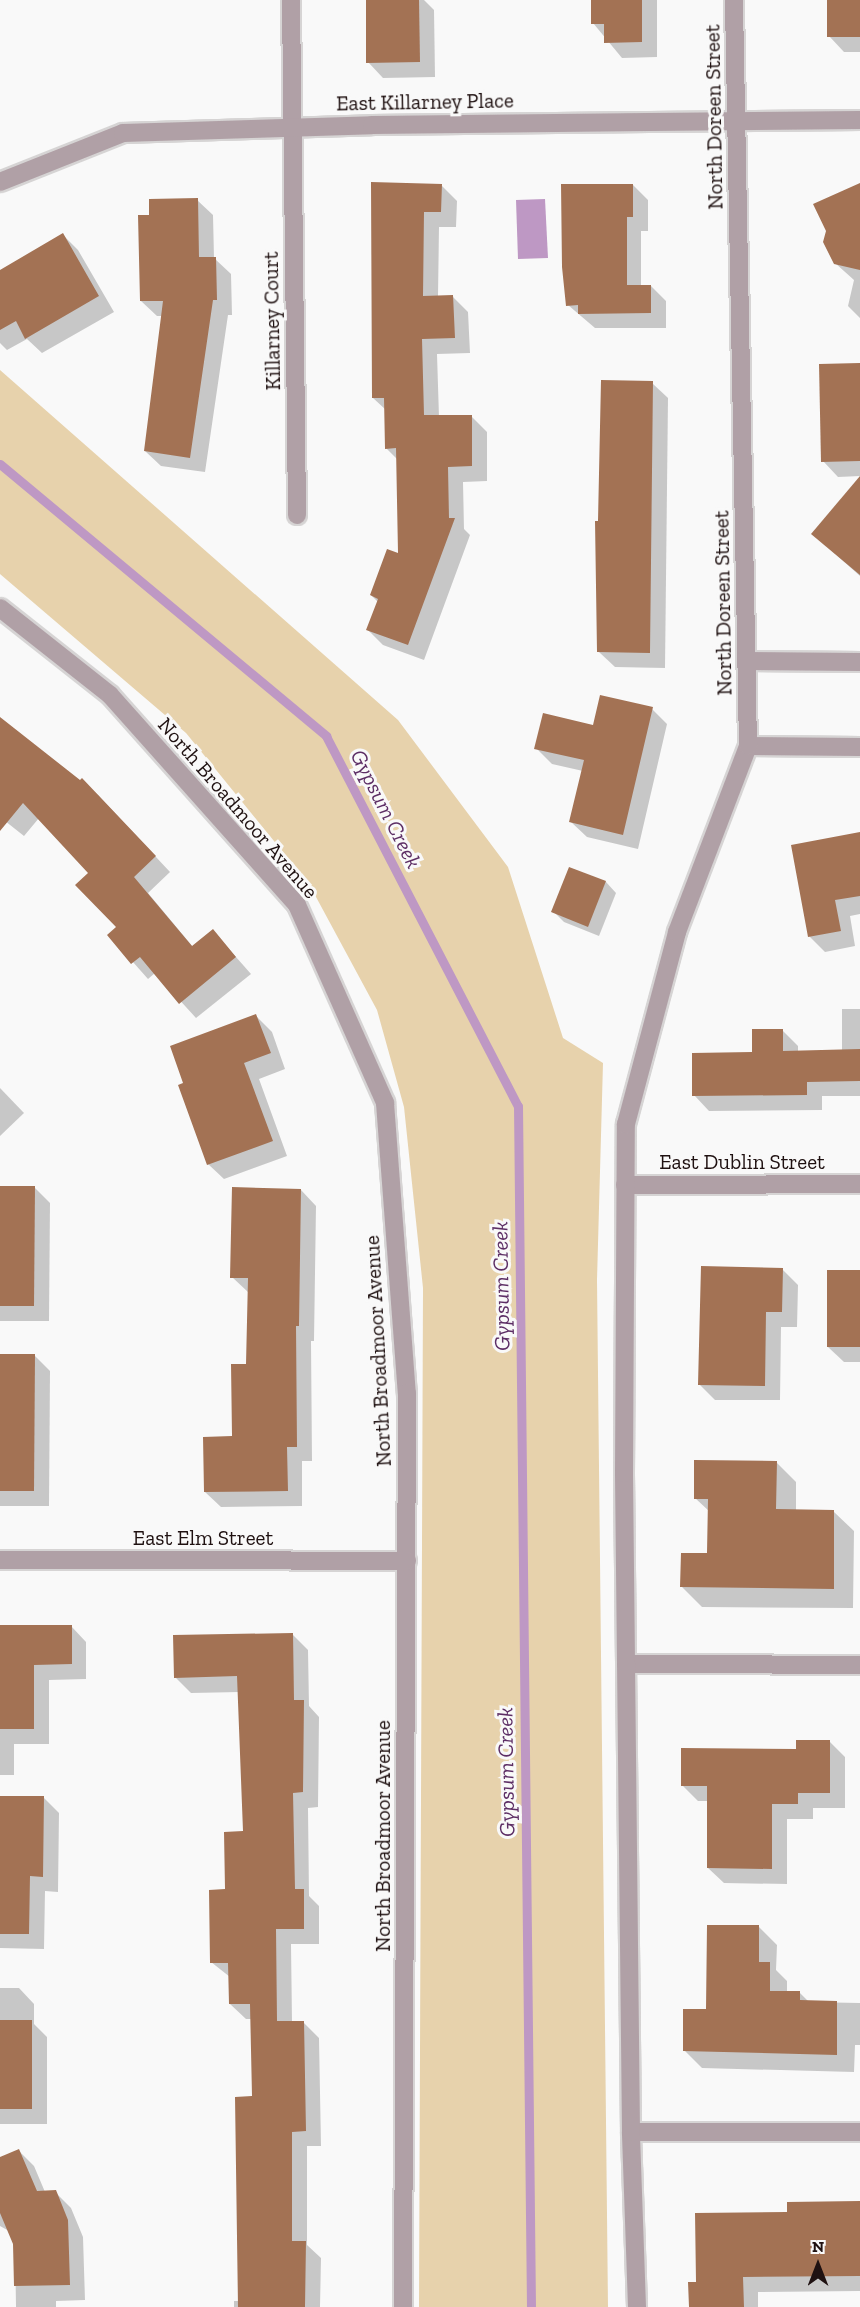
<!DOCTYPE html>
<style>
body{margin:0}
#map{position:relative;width:860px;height:2307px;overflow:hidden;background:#f9f9f9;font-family:"Zilla Slab",serif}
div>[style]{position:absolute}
.green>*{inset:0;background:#e7d2ac}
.water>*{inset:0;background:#be98c4}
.shadow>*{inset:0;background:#0003}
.stream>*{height:9px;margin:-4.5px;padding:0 4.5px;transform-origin:4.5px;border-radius:4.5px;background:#be98c4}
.building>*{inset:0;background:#a37254}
.roads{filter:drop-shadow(2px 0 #d6d4d4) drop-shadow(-2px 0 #d6d4d4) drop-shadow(0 2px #d6d4d4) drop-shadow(0 -2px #d6d4d4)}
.street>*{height:18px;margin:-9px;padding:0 9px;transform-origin:9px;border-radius:9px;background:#b0a0a6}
span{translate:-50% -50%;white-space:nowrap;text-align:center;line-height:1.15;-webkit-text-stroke:6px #f9f9f9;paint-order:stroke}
.street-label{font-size:21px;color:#1f1111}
.water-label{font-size:22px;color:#5d2e65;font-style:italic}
.north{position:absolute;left:788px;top:2235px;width:60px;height:60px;-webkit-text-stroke:4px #f9f9f9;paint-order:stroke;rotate:0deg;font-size:16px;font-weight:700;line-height:24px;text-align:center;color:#1f1111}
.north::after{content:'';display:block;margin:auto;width:21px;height:27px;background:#1f1111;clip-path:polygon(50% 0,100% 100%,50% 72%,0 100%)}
</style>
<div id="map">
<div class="green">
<i style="clip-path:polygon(0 370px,398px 720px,508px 867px,563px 1038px,603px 1063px,597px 1280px,608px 2307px,419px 2307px,423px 1288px,404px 1107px,377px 1010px,309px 884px,186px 733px,0 574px)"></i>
</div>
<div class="water">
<i style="clip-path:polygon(545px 199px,548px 258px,518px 259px,516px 200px)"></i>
</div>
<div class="shadow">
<i style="clip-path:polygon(368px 0,424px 0,434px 10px,435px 77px,383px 78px,368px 62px)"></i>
<i style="clip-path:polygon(592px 0,657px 0,657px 57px,622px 58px,593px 23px)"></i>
<i style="clip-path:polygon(828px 0,860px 0,860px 52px,844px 52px,829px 36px)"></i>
<i style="clip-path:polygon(373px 184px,441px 185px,457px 201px,456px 227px,439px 227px,438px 297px,453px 297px,468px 312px,470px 353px,437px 354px,439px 417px,471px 416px,487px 432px,487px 481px,463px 482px,464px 529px,470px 535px,424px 660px,383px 645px,368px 630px,378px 602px,371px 595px,399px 555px,398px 460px,386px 448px,386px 410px,373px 398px)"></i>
<i style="clip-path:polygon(860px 184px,860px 318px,848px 306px,854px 280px,835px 263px)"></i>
<i style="clip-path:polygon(633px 185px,648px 200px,648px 231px,641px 231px,641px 286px,651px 286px,666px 301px,666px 328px,595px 328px,568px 305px)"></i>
<i style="clip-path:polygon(197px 200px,213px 215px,214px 258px,231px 274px,232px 315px,228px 315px,205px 472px,161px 466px,145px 451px,163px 316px,157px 316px,141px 301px,151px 216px)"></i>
<i style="clip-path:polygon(63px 235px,78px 250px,114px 312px,42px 353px,27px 339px,7px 350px,0 343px,0 271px)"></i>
<i style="clip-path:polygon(860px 364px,860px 476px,838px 477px,823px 461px)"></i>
<i style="clip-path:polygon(652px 383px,668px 398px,665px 668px,615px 667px,599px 652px,600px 522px)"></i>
<i style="clip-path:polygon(860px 494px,860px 576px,813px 534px)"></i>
<i style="clip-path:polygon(652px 709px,667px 724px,638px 849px,587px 837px,571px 822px,583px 771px,552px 764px,536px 748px)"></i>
<i style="clip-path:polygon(0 718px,98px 795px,170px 872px,148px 893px,193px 947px,213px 931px,251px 974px,196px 1018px,155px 973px,148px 979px,109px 935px,118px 927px,91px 873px,39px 818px,24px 836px,0 817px)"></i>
<i style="clip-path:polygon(860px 834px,860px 914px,850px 916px,855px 946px,825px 952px,809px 936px)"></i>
<i style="clip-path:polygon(570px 868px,606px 882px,616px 893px,599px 936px,564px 922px,553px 911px)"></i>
<i style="clip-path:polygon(842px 1009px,860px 1009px,860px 1096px,822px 1096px,822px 1110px,709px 1111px,694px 1095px,782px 1030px,798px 1046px,798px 1052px,842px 1051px)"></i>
<i style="clip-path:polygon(256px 1016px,272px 1032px,285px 1069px,259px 1079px,287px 1156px,224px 1179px,208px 1164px,185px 1084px)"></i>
<i style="clip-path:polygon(0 1088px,24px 1113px,0 1136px)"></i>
<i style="clip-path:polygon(0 1188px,35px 1188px,50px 1203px,49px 1321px,0 1321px)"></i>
<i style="clip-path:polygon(301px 1190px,316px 1206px,314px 1341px,311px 1341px,312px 1461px,302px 1461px,302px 1506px,221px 1507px,205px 1492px,233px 1438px,247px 1365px,249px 1293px,232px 1277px)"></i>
<i style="clip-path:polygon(782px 1269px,798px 1285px,797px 1327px,781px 1327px,780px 1400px,715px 1400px,699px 1384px)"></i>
<i style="clip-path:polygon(860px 1272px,860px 1362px,844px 1362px,828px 1347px)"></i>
<i style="clip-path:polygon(0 1355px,34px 1355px,50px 1371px,49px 1506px,0 1506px)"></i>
<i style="clip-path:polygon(776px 1462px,796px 1482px,796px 1511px,834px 1512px,854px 1531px,853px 1608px,702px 1607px,682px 1587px,709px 1555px,710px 1512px,695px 1498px)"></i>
<i style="clip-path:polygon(0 1626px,71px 1626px,86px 1642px,86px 1679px,49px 1680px,49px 1744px,14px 1744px,14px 1775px,0 1775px)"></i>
<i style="clip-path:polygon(292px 1634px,308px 1650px,309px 1706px,319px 1717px,318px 1807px,308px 1808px,309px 1896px,319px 1906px,319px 1944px,291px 1944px,292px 2022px,303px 2022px,319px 2038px,321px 2146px,307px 2146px,307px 2245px,321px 2258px,320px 2307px,234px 2307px,234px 2301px,240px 2301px,254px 2098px,252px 2019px,246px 2019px,230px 2004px,230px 1977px,211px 1962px,226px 1891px,245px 1832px,240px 1692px,191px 1693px,175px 1677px)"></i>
<i style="clip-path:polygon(830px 1742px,845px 1757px,845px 1808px,813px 1808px,813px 1819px,787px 1819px,787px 1884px,724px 1883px,708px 1868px,708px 1801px,698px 1801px,683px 1786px)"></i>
<i style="clip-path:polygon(0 1797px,43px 1797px,59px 1813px,58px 1892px,45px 1891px,44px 1949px,0 1948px)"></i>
<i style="clip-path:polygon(759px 1927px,777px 1945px,776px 1970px,787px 1981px,787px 1992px,799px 1992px,809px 2002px,860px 2003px,860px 2045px,855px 2045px,854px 2072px,702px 2068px,684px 2050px)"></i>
<i style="clip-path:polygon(0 1988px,19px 1988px,34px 2004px,34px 2024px,47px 2037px,47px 2124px,0 2124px)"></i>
<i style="clip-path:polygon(19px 2151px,34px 2166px,45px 2192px,55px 2192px,71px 2208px,83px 2237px,85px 2300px,56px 2301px,56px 2307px,16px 2307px,15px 2244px,9px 2231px,0 2226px,0 2159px)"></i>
<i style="clip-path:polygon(860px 2238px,860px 2291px,758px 2292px,758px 2307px,690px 2307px,697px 2283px)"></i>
</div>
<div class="stream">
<i style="left:0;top:464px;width:425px;rotate:39.8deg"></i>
<i style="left:326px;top:736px;width:417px;rotate:62.6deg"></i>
<i style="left:518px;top:1106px;width:1201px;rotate:89.38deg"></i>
</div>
<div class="building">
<i style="clip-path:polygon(366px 0,419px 0,420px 62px,366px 63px)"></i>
<i style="clip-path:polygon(591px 0,642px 0,642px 42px,604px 43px,604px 24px,591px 24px)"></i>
<i style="clip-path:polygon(827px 0,860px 0,860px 37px,827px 37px)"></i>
<i style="clip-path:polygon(371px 182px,442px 184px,441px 212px,424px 212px,423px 296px,453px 295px,455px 338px,422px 339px,424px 415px,472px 415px,472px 466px,448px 467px,449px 518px,455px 518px,408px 645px,366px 630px,378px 599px,370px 595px,387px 549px,398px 553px,396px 448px,385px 449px,384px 398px,372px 398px)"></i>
<i style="clip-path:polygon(860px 183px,860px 270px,834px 264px,823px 242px,826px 231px,813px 204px)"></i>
<i style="clip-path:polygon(561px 184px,633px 184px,633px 217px,627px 217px,627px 285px,651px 285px,651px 313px,578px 314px,578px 305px,566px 306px,562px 267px)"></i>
<i style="clip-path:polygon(198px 198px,199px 257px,216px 257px,217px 300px,213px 300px,190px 458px,144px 451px,163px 301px,140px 301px,138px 215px,149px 215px,149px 199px)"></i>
<i style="clip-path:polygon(63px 233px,99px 296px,25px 339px,16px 321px,0 330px,0 270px)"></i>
<i style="clip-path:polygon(860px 363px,860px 461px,821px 462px,819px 364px)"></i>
<i style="clip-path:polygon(601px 380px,653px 381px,650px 653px,597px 652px,595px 521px,598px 521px)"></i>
<i style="clip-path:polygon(860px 476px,860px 575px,811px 534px)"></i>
<i style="clip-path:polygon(600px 695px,653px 707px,623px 835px,569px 822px,584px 760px,534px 749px,543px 713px,593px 725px)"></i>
<i style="clip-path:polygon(0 717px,80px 780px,82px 778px,156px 856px,134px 877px,192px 946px,213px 929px,236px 957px,179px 1004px,140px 957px,131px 964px,107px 935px,116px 927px,75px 885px,88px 873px,23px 803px,0 831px)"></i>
<i style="clip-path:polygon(860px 832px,860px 896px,835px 900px,841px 931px,808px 937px,791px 845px)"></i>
<i style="clip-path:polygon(569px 867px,606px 881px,588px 927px,551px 912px)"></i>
<i style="clip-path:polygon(256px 1014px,271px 1053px,244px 1063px,273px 1141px,207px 1165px,178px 1085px,183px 1083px,170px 1046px)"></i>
<i style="clip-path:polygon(752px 1029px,783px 1029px,783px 1051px,860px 1049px,860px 1081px,807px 1082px,807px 1095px,692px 1096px,692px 1053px,752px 1052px)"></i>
<i style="clip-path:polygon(0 1186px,35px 1186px,34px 1306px,0 1306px)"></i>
<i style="clip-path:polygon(232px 1187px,301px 1189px,299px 1326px,296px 1326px,297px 1447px,287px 1447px,288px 1491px,204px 1492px,203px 1437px,232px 1436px,231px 1364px,246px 1364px,248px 1278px,230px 1278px)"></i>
<i style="clip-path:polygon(701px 1266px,783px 1268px,782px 1312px,766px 1312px,765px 1386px,698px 1385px)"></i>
<i style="clip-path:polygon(827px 1270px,860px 1270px,860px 1347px,827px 1347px)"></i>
<i style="clip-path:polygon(0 1354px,35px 1354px,34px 1491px,0 1491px)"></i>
<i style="clip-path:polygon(694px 1460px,777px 1461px,776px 1509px,834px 1510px,834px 1589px,680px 1587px,681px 1553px,707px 1553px,708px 1499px,694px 1499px)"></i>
<i style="clip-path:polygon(0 1625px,72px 1625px,72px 1664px,34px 1665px,34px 1729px,0 1729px)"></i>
<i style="clip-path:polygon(293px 1633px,294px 1700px,304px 1700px,303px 1792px,293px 1793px,295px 1889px,304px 1889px,304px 1929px,276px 1929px,277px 2021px,304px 2021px,306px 2131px,292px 2132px,292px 2241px,306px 2241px,305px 2307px,238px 2307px,235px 2097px,252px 2096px,250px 2004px,229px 2004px,228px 1963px,210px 1963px,209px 1890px,225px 1889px,224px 1832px,243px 1831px,237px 1676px,174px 1678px,173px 1635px)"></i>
<i style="clip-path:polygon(796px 1740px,830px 1740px,830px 1793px,798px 1793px,798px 1804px,772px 1804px,772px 1869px,707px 1868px,707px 1786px,681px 1786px,681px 1748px,796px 1749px)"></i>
<i style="clip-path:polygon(0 1796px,44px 1796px,43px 1877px,30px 1876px,29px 1934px,0 1934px)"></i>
<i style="clip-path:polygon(707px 1925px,759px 1925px,759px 1962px,770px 1962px,770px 1991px,800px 1991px,800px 2000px,837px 2001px,837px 2055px,683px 2051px,683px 2009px,706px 2009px)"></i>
<i style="clip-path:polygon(0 2020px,32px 2020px,32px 2109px,0 2109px)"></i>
<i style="clip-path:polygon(19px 2149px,37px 2191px,56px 2190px,68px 2220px,70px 2285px,14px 2286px,13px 2244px,0 2213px,0 2157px)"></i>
<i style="clip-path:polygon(860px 2201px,860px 2276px,743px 2277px,744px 2307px,689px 2307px,688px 2282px,696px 2282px,695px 2213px,787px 2212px,787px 2202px)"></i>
</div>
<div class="roads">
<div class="street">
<i style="left:291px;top:0;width:515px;rotate:89.33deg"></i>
<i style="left:0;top:182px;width:132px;rotate:-21.7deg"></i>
<i style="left:123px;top:133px;width:249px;rotate:-1.8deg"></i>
<i style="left:372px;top:125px;width:488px;rotate:-0.6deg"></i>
<i style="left:0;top:608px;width:140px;rotate:38.3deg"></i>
<i style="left:110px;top:695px;width:281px;rotate:48.3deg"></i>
<i style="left:297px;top:905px;width:217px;rotate:66deg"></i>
<i style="left:385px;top:1103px;width:291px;rotate:85.7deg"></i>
<i style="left:407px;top:1393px;width:914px;rotate:90.25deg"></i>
<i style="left:747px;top:661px;width:113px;rotate:0.5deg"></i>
<i style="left:748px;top:746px;width:112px;rotate:0.5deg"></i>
<i style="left:625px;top:1185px;width:235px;rotate:-0.2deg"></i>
<i style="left:0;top:1560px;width:407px;rotate:0.1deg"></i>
<i style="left:626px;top:1664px;width:234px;rotate:0.2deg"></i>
<i style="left:631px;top:2132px;width:229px"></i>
<i style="left:637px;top:2307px;width:175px;rotate:-92deg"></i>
<i style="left:631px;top:2132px;width:659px;rotate:-90.61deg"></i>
<i style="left:624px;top:1473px;width:349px;rotate:-89.7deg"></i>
<i style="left:626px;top:1124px;width:199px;rotate:-75.1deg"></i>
<i style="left:677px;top:932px;width:199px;rotate:-69.1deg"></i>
<i style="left:748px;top:746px;width:746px;rotate:-91.08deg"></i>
</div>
</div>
<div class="street-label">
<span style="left:425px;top:102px;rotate:-1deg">East Killarney Place</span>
<span style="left:714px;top:117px;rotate:-91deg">North Doreen Street</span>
<span style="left:272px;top:321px;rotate:-91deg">Killarney Court</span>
<span style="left:723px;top:603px;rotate:-91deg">North Doreen Street</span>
<span style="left:238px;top:808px;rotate:49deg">North Broadmoor Avenue</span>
<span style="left:742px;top:1162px">East Dublin Street</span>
<span style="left:378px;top:1351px;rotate:-93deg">North Broadmoor Avenue</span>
<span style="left:203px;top:1538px">East Elm Street</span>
<span style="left:383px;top:1836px;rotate:-90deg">North Broadmoor Avenue</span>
</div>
<div class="water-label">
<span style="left:386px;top:809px;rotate:63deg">Gypsum Creek</span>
<span style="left:501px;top:1286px;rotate:-91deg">Gypsum Creek</span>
<span style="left:506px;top:1772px;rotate:-91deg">Gypsum Creek</span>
</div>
<div class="north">N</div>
</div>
